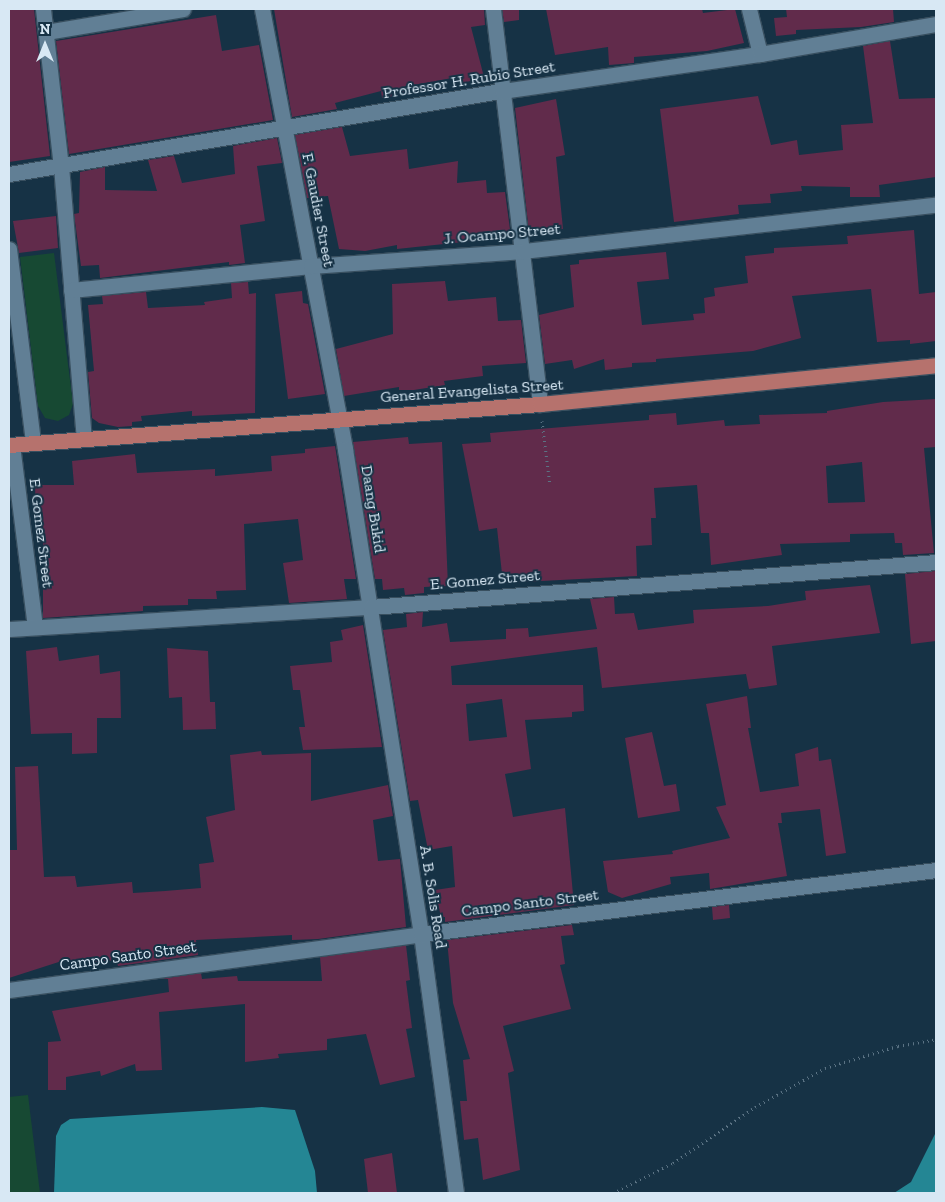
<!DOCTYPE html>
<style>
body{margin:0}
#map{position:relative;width:945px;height:1202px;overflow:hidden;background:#163245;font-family:"Zilla Slab",serif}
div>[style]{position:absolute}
.green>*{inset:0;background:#174933}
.water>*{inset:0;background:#248694}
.building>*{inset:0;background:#612b4b}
.path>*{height:3px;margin-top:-1.5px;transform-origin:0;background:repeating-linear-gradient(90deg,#5b7384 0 1px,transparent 0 5px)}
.roads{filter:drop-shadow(1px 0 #384f5f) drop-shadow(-1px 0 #384f5f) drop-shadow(0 1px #384f5f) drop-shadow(0 -1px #384f5f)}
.minor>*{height:15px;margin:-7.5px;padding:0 7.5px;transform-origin:7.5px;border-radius:7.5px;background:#617f95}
.major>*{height:15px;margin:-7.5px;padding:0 7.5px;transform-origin:7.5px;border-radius:7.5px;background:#b6726d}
span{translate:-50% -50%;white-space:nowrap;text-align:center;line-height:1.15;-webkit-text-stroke:4px #163245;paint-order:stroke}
.street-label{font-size:16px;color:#d8e8f4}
.frame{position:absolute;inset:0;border:10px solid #d8e8f4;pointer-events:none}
.north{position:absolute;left:20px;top:20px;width:50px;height:50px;-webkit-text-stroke:4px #163245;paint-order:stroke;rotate:0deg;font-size:14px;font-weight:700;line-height:20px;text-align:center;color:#d8e8f4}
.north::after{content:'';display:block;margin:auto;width:18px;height:22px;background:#d8e8f4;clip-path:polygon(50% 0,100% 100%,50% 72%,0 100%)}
</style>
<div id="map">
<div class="green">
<i style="clip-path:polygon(54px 253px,73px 404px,69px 415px,58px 421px,45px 418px,38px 406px,20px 257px)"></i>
<i style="clip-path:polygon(28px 1095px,40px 1193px,9px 1193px,9px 1097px)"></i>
</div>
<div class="water">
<i style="clip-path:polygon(262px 1107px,295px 1110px,315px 1171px,317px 1193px,54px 1193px,56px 1136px,61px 1125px,70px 1119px)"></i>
<i style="clip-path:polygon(936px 1132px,936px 1193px,894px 1193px,911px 1182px)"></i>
</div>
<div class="building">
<i style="clip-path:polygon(9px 9px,34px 9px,50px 156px,9px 162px)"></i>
<i style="clip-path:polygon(274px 9px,484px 9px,485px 25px,471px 27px,484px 77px,460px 84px,458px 77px,413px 85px,414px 93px,382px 98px,381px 91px,335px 103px,337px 109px,292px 117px)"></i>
<i style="clip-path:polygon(502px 9px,519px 9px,519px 20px,504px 22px)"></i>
<i style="clip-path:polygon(546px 9px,702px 9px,703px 13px,735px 9px,744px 43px,707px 51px,634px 57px,634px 63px,609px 65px,608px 47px,555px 55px)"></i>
<i style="clip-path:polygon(786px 9px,893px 9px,894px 22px,861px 27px,796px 30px,796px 34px,776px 36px,774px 18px,787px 17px)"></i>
<i style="clip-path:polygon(216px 15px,222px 51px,259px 45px,273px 120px,69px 154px,56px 41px)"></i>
<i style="clip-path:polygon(890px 41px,899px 99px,936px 98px,936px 177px,879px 185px,880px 197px,850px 197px,850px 187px,801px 186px,802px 191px,770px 194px,771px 203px,738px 205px,739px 214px,674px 222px,660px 109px,758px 96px,771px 145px,797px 140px,799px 155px,843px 150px,841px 125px,873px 123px,863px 46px)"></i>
<i style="clip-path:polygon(556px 99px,565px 155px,556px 157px,563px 229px,529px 232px,515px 108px)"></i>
<i style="clip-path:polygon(342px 127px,350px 156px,407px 149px,409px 169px,458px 161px,457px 183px,486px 180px,487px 193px,505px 192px,511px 237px,397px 249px,397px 245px,365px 251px,339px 249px,328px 196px,307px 198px,295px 135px)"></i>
<i style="clip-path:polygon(277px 138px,282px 163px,257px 166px,265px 221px,240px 225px,245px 263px,229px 265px,229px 262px,100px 278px,99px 265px,81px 266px,74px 214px,79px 213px,80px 172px,105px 167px,105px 190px,157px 191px,148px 160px,174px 156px,182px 183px,235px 174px,233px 146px)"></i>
<i style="clip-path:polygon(56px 216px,58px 248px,19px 253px,13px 221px)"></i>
<i style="clip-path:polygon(914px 230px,919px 294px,936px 292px,936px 341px,910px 344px,910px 340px,877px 342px,871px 289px,792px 296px,801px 338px,753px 351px,656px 359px,656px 362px,632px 363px,632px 367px,605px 370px,604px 359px,574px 369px,572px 360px,545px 364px,539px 315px,574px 307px,570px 265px,579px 264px,579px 260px,666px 252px,669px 279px,637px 282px,642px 325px,694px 320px,693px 314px,705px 313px,704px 298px,715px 296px,714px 288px,748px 283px,745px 256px,774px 253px,774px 248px,848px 244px,847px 236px)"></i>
<i style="clip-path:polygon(445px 281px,448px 301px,496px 297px,498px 321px,521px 320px,526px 363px,482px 366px,483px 376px,444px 381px,445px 385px,414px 390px,399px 390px,399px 387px,344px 396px,336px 349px,393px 334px,392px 284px)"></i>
<i style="clip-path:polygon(248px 282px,249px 294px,256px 293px,255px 413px,192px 416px,192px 411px,141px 416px,142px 421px,132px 422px,132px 426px,118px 427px,99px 423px,92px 418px,88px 372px,94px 371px,88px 305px,103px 304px,102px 296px,146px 292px,148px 308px,205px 305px,204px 302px,232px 298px,231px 283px)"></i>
<i style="clip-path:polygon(302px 291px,303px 303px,308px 304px,325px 394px,288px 399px,275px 294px)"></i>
<i style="clip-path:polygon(evenodd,936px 399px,936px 447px,924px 448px,934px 553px,903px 555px,902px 543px,895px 543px,894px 533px,850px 534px,850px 542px,780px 544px,782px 555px,711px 565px,709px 533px,701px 533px,697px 485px,654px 488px,656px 518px,651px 518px,652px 545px,636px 546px,637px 576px,503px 583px,497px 528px,479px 531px,462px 444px,491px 442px,490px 433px,649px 420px,649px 415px,676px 413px,677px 425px,724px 420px,725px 426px,760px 424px,759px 415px,827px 413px,827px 411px,883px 402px,936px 399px,862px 462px,865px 502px,828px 503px,826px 466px,862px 462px)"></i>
<i style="clip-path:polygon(408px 437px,409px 444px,442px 442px,448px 586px,424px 587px,424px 593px,405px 595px,404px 588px,383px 590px,382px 579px,375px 579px,353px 442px)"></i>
<i style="clip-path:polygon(335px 446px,356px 579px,344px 579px,347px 599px,289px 603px,283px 563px,303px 560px,298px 519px,244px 524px,246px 590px,216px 591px,217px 599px,188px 599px,188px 605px,143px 606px,143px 611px,43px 618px,43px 523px,36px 524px,35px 485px,74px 485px,72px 461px,135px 454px,137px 473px,215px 469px,215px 476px,272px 471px,271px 456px,305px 453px,305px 449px)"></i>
<i style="clip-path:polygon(935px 571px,936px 641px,911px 644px,905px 574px)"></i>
<i style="clip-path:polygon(evenodd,870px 585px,880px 633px,772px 646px,777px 685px,749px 689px,746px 674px,602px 688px,597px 647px,451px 666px,452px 685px,583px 685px,584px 711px,572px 712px,572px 717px,525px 720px,531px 769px,505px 774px,513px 817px,565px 808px,574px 905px,445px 922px,445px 917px,441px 917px,435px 890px,455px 887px,452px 846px,428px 850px,418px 800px,410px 801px,383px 630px,407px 627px,406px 614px,423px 612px,422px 627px,447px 623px,450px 642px,506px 639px,506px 629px,528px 628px,529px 637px,597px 629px,590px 599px,614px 597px,615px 614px,634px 613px,638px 630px,694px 623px,693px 610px,768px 606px,806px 600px,805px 591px,870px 585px,502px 699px,507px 737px,469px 741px,466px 704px,502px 699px)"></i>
<i style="clip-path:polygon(363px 625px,382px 747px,303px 750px,299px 727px,305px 727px,300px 690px,293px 690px,290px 666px,332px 662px,330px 642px,343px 640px,341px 630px)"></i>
<i style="clip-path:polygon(57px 647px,59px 661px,99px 655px,100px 674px,120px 671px,121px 718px,97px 718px,97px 753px,72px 754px,72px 733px,31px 734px,26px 651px)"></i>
<i style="clip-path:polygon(167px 648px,208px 651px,210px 702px,215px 702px,216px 729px,183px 730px,182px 697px,169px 698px)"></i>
<i style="clip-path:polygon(747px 696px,751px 728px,748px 728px,760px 792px,799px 786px,795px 754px,818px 747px,819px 761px,831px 759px,846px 853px,826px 856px,820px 809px,781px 813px,782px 823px,778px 823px,787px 876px,710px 889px,709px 873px,670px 877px,671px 884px,622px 898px,608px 892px,603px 861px,673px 854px,672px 851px,730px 838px,716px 807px,726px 805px,706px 704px)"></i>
<i style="clip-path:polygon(652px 732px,664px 786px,676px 784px,680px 811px,638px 818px,625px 738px)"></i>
<i style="clip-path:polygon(261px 751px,262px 755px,311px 753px,311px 801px,388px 785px,393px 816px,373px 820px,378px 861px,400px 859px,406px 927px,318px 939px,292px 940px,292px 935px,196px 940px,198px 955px,118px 966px,116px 960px,70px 965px,68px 959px,9px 978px,9px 850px,17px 850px,15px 767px,38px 766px,44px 877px,75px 876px,77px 887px,132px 882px,133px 893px,165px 891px,201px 888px,199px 864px,214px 862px,206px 817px,235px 810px,230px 755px)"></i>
<i style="clip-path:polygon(729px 905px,730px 918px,713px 920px,712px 907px)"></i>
<i style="clip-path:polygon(572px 925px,574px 935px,561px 936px,565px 964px,560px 965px,571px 1009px,503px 1026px,514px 1071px,508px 1073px,520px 1170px,483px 1180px,478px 1138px,464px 1140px,460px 1101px,467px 1101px,463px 1060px,470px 1059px,453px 1003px,447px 940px)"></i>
<i style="clip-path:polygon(406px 945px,410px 980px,406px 981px,412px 1028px,406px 1029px,415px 1077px,380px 1085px,366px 1034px,327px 1039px,327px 1050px,278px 1054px,279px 1058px,245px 1062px,245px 1004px,159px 1012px,162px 1070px,136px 1071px,135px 1064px,101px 1076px,100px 1071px,66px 1077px,66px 1090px,48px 1090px,48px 1042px,61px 1041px,52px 1011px,169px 992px,168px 979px,160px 979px,201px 973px,202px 979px,237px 976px,238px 981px,322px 981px,320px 957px)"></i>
<i style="clip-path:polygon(392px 1153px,397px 1193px,368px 1193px,364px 1159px)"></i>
</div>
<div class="path">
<i style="left:542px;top:421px;width:64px;rotate:82.9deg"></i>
<i style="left:613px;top:1193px;width:67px;rotate:-26.6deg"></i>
<i style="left:673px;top:1163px;width:99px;rotate:-34.3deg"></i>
<i style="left:755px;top:1107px;width:80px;rotate:-29.1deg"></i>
<i style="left:825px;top:1068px;width:76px;rotate:-16.8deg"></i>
<i style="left:898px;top:1046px;width:39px;rotate:-10deg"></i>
</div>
<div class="roads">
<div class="minor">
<i style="left:43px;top:9px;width:158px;rotate:83.5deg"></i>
<i style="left:61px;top:166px;width:273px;rotate:85.2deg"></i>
<i style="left:262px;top:9px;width:448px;rotate:79.3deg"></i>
<i style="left:345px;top:449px;width:491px;rotate:81.1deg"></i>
<i style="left:421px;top:934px;width:261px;rotate:82.3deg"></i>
<i style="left:493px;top:9px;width:398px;rotate:83.2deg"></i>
<i style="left:749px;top:9px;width:46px;rotate:76.3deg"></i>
<i style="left:46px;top:32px;width:139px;rotate:-9.5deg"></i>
<i style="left:9px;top:174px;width:500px;rotate:-9.6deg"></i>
<i style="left:502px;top:91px;width:261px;rotate:-8.2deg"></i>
<i style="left:760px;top:54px;width:179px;rotate:-9.7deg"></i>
<i style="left:9px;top:249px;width:194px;rotate:82.9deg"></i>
<i style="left:71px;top:290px;width:241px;rotate:-5.7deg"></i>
<i style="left:311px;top:266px;width:213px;rotate:-4deg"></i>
<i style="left:523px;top:251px;width:416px;rotate:-6.4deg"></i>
<i style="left:12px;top:445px;width:182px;rotate:82.8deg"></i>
<i style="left:9px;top:629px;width:363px;rotate:-3.5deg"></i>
<i style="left:371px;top:607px;width:567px;rotate:-4.55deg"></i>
<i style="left:9px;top:990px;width:416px;rotate:-7.7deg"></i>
<i style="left:421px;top:934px;width:519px;rotate:-7.08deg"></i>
</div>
<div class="major">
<i style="left:9px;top:445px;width:533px;rotate:-4.42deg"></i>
<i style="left:540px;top:404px;width:398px;rotate:-5.6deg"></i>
</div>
</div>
<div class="street-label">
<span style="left:469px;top:80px;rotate:-9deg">Professor H. Rubio Street</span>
<span style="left:318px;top:210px;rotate:79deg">F. Gaudier Street</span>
<span style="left:502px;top:234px;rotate:-5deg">J. Ocampo Street</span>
<span style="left:472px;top:391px;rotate:-4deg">General Evangelista Street</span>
<span style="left:373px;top:509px;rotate:81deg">Daang Bukid</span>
<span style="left:41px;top:533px;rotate:83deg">E. Gomez Street</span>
<span style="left:485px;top:580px;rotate:-5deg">E. Gomez Street</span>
<span style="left:433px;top:897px;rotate:81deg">A. B. Solis Road</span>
<span style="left:530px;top:903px;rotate:-7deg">Campo Santo Street</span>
<span style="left:128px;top:956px;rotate:-8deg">Campo Santo Street</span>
</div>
<div class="frame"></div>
<div class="north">N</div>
</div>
